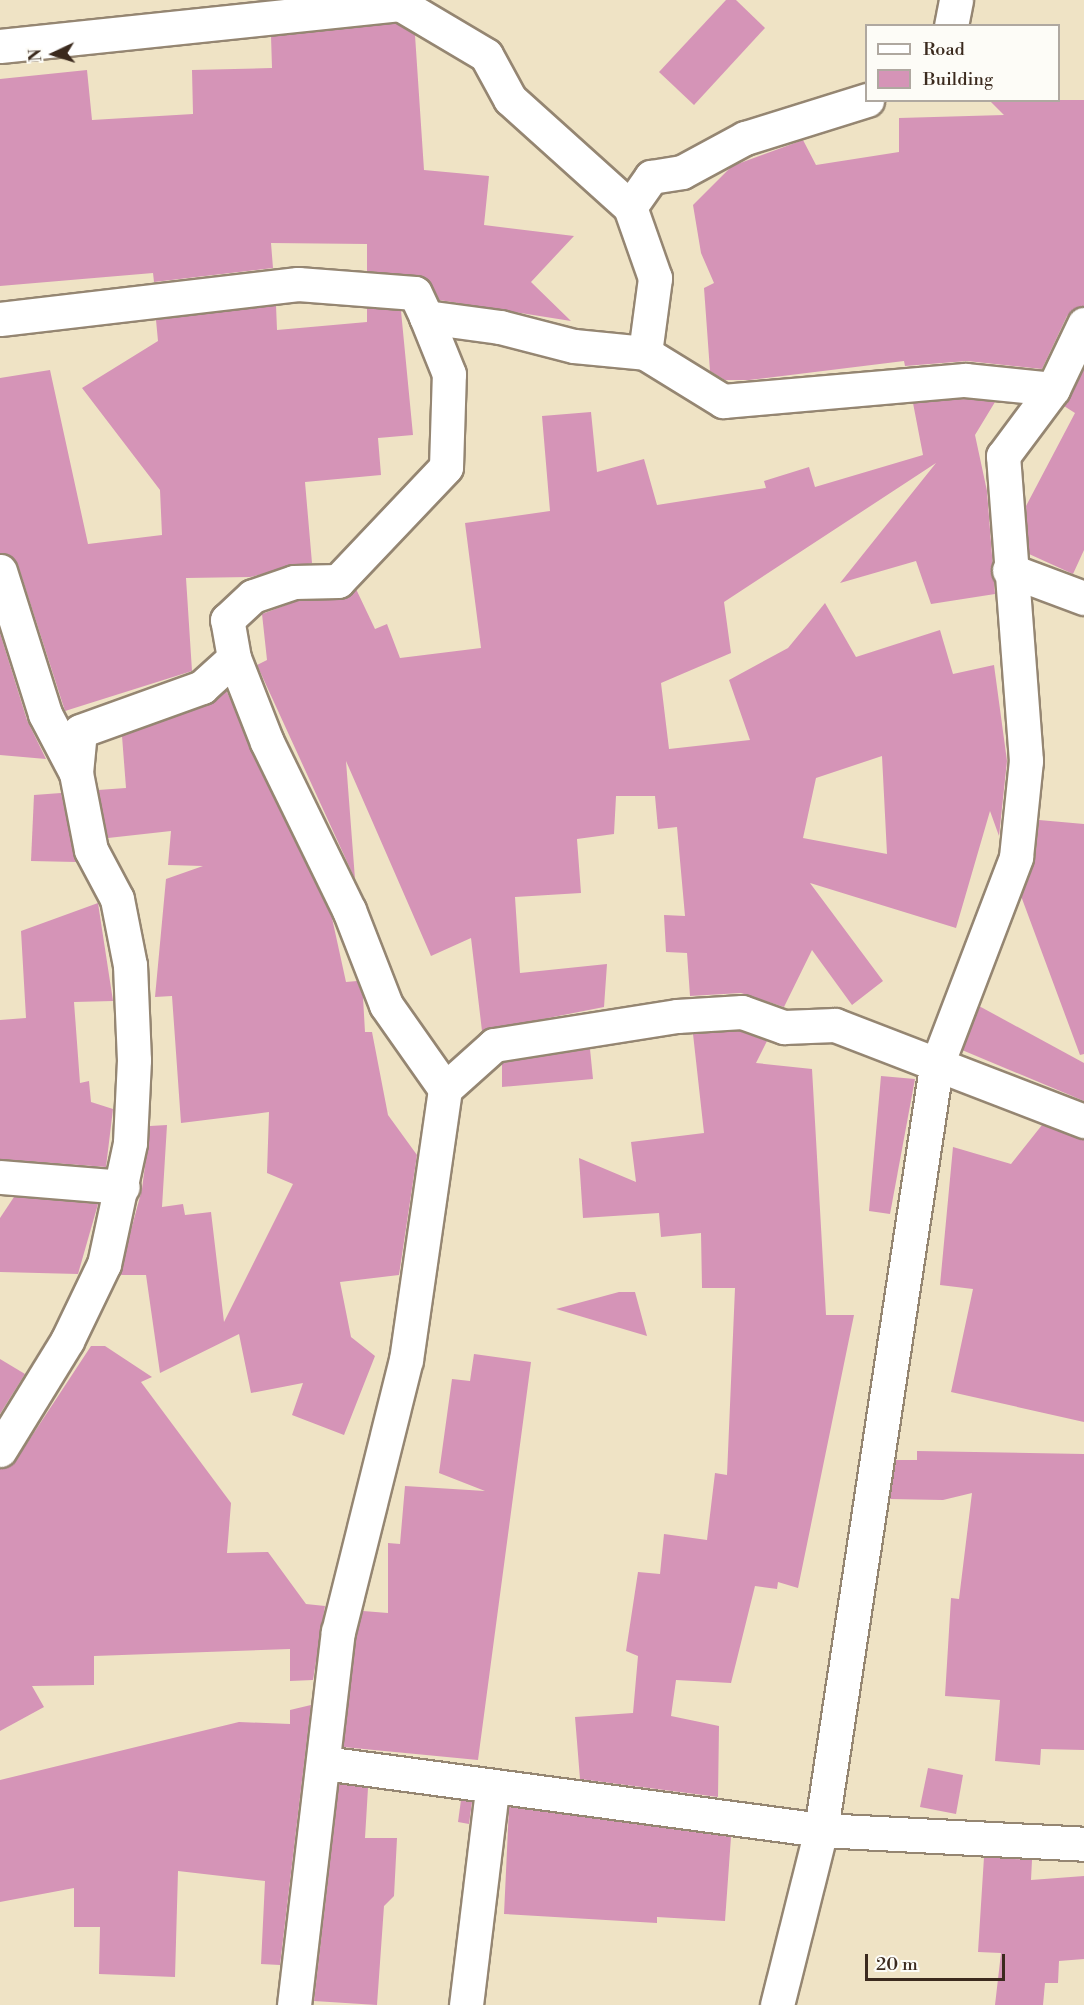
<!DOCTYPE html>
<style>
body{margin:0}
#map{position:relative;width:1084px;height:2005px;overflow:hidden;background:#efe3c5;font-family:"Libre Bodoni",serif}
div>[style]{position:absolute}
.building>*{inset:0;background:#d594b7}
.roads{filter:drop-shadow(2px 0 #958672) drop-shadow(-2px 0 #958672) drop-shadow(0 2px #958672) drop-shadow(0 -2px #958672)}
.minor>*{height:33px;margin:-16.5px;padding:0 16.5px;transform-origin:16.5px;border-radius:16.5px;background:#fff}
span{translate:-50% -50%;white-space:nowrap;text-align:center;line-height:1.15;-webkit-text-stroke:4.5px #fdfcf7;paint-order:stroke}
.legend{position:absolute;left:865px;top:24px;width:195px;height:78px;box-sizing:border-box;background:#fdfcf7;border:2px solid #afa8a0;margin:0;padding:8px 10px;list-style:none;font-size:18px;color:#3b2a1e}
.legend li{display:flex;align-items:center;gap:12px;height:30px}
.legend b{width:30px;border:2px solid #afa8a0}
.north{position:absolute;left:24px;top:24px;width:60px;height:60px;-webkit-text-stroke:4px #fdfcf7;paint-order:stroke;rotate:266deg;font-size:16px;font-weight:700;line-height:24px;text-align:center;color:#3b2a1e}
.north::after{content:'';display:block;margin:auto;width:21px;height:27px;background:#3b2a1e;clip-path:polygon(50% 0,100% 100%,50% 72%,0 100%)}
.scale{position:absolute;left:865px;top:1954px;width:140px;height:27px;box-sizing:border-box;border:3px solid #3b2a1e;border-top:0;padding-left:8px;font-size:18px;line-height:21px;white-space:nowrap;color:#3b2a1e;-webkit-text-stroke:4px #fdfcf7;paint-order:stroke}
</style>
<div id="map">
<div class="building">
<i style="clip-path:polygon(726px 0,736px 0,765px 28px,694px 105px,659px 72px)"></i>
<i style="clip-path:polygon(396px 23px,415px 35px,424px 170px,489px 176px,484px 225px,574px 236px,531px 282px,571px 321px,439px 300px,425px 277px,367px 271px,367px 244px,271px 243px,273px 268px,154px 282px,153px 273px,0 286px,0 79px,87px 70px,92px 120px,193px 114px,192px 70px,272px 68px,271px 36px)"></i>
<i style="clip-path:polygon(989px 100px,1084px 100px,1084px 306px,1067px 316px,1042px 369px,967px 361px,905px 366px,904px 361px,749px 380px,725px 380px,710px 371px,704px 288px,714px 283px,701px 253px,693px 205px,732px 166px,803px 140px,816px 165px,899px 152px,899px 118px,1004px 115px)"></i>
<i style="clip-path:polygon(276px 305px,277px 330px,367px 322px,367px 308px,401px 311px,413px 435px,378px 438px,381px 475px,305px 482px,312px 563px,250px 577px,186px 578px,192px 671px,65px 711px,18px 565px,0 553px,0 378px,50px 370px,88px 544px,162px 535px,160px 490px,82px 388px,158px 341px,156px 320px)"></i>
<i style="clip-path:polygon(1084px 368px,1084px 550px,1073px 574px,1029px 554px,1026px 506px,1075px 413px,1064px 406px)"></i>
<i style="clip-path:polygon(evenodd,965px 399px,995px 402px,975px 435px,987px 491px,995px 594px,931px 604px,916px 561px,840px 583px,936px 463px,724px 602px,731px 653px,661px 683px,669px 749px,750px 740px,729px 680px,788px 648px,825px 603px,856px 657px,940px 630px,953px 674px,994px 665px,1007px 761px,999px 836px,990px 811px,956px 928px,810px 883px,883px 981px,852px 1005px,812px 950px,784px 1007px,741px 993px,690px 996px,687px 953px,666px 952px,664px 915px,685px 916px,677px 827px,658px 829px,655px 796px,616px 796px,614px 834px,577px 839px,581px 893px,515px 897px,520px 973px,607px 964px,604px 1007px,482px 1031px,471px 938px,431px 956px,346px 761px,355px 879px,257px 665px,267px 660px,262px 614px,297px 601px,345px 598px,356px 589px,375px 629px,387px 624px,400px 658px,481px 648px,465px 523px,550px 511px,542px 416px,591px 412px,597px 472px,644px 459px,657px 505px,766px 488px,764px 481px,809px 467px,815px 487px,923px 455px,913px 403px,965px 399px,882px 756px,887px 854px,803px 838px,816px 778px,882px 756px)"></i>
<i style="clip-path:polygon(0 633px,27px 720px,46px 759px,0 755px)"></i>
<i style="clip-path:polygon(226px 690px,332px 918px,346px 982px,357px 981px,363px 997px,365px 1032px,372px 1032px,388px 1115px,417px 1155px,399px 1275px,340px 1282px,351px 1337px,375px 1356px,344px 1435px,292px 1415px,303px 1383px,251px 1393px,239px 1334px,160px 1373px,146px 1275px,119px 1275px,142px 1189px,150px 1126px,167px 1125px,162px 1207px,183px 1204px,185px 1215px,211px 1212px,224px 1322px,293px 1184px,267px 1173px,269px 1112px,181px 1123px,172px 996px,155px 997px,166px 879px,203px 866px,168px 865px,171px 831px,108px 838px,98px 790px,126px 788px,122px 736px,208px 705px)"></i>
<i style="clip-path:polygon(61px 793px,76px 862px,31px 861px,34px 795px)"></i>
<i style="clip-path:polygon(1039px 820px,1084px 824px,1084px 1054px,1080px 1055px,1021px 896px,1035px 859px)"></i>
<i style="clip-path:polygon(98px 903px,113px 1001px,74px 1002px,80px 1083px,89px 1081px,91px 1102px,113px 1109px,106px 1167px,0 1159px,0 1020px,26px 1018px,21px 931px)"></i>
<i style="clip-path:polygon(979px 1006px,1084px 1063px,1084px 1101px,962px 1050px)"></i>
<i style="clip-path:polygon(739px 1031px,767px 1041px,756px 1063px,812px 1069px,826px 1315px,854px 1315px,798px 1588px,778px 1582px,777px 1589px,755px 1586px,731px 1683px,676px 1680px,671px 1716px,719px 1726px,718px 1797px,580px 1779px,575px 1717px,633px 1713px,638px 1656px,626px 1651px,638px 1572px,660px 1574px,664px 1534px,707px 1540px,715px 1473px,727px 1475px,735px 1288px,702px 1288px,701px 1233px,661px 1237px,659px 1213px,583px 1218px,579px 1158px,636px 1182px,631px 1142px,704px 1133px,693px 1034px)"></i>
<i style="clip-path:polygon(590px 1049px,593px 1079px,502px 1087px,502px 1063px)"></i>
<i style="clip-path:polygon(881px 1076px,915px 1079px,890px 1214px,869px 1211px)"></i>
<i style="clip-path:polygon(1042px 1125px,1084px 1139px,1084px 1422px,951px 1392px,973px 1289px,940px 1285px,953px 1147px,1011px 1164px)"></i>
<i style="clip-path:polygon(14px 1197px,98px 1204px,78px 1274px,0 1272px,0 1218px)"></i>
<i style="clip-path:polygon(619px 1292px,635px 1292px,647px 1336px,556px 1309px)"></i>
<i style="clip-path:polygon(91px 1346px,105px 1346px,152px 1377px,141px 1382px,231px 1503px,227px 1553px,268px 1552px,306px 1604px,325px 1606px,313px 1680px,290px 1681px,290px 1649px,94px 1656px,94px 1685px,32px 1686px,44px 1707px,0 1731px,0 1469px,16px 1460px)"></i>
<i style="clip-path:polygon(474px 1354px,531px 1362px,478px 1760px,343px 1747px,356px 1635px,363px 1611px,388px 1613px,388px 1543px,400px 1544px,405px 1486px,485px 1491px,439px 1473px,452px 1379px,470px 1381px)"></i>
<i style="clip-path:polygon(0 1359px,25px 1374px,0 1414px)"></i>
<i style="clip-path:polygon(917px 1451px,1084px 1454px,1084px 1750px,1041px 1749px,1040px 1765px,995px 1761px,1000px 1700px,945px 1696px,951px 1598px,959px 1599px,972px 1493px,943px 1500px,890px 1499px,896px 1460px,917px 1460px)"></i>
<i style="clip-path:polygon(311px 1705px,280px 1965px,261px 1964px,265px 1881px,178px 1871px,175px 1977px,99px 1974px,100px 1927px,74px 1927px,74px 1888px,0 1902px,0 1780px,239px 1722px,290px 1724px,290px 1710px)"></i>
<i style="clip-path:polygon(928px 1768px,963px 1775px,956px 1814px,920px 1807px)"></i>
<i style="clip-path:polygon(339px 1784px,368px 1788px,365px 1838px,397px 1838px,394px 1896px,384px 1906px,377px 2005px,314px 2001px)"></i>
<i style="clip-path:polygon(461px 1800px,472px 1802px,469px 1824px,458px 1822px)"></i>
<i style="clip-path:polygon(509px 1807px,731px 1837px,725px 1921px,657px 1917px,657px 1923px,504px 1914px)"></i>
<i style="clip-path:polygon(984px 1857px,1032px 1860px,1031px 1880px,1084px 1876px,1084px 1959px,1059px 1961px,1058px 1983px,1045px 1983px,1043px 2005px,995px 2005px,1001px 1953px,978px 1952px)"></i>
</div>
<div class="roads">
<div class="minor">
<i style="left:951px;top:26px;width:26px;rotate:-79deg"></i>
<i style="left:0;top:46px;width:402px;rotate:-6deg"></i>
<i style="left:400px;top:4px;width:100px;rotate:30.7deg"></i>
<i style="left:486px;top:55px;width:50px;rotate:61.4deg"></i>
<i style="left:510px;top:99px;width:161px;rotate:42deg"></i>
<i style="left:0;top:319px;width:300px;rotate:-6.7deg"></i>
<i style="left:298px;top:284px;width:117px;rotate:4.4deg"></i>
<i style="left:415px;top:293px;width:26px;rotate:65deg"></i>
<i style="left:426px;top:317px;width:75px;rotate:7.7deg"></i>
<i style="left:500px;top:327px;width:76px;rotate:14.4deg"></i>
<i style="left:574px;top:346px;width:71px;rotate:5.6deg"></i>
<i style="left:645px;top:353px;width:92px;rotate:31.6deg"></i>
<i style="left:723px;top:401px;width:243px;rotate:-5deg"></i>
<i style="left:965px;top:380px;width:88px;rotate:5.8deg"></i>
<i style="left:645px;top:353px;width:76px;rotate:-82.4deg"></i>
<i style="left:655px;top:278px;width:75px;rotate:-109.4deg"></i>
<i style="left:630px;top:207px;width:37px;rotate:-55deg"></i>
<i style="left:651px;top:177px;width:31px;rotate:-9deg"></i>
<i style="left:682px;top:172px;width:72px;rotate:-28.4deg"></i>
<i style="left:745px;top:138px;width:128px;rotate:-17.3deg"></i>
<i style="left:1009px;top:570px;width:80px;rotate:20.5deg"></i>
<i style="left:0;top:571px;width:150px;rotate:72.5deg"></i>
<i style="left:45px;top:714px;width:67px;rotate:62.3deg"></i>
<i style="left:76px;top:773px;width:78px;rotate:79deg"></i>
<i style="left:91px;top:850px;width:55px;rotate:62deg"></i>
<i style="left:117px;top:899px;width:67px;rotate:78.9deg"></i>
<i style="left:130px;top:965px;width:95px;rotate:87.6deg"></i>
<i style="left:134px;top:1060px;width:83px;rotate:92.8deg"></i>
<i style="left:130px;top:1143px;width:124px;rotate:102.1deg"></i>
<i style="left:104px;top:1264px;width:85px;rotate:115.7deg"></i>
<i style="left:67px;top:1341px;width:128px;rotate:121.6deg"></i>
<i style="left:234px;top:658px;width:90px;rotate:68.6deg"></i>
<i style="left:267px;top:742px;width:187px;rotate:64deg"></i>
<i style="left:349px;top:910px;width:102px;rotate:68.7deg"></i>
<i style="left:386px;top:1005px;width:103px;rotate:54.9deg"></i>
<i style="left:76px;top:773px;width:42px;rotate:-84.6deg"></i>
<i style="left:80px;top:731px;width:130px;rotate:-19.8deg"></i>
<i style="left:202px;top:687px;width:43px;rotate:-42.2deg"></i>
<i style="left:234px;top:658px;width:39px;rotate:-100deg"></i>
<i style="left:227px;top:620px;width:35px;rotate:-43deg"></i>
<i style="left:253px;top:596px;width:43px;rotate:-18.9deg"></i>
<i style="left:294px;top:582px;width:44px;rotate:-1.3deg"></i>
<i style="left:338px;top:581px;width:157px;rotate:-46.5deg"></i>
<i style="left:446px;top:467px;width:93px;rotate:-88.2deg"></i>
<i style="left:449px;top:374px;width:61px;rotate:-112deg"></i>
<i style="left:0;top:1177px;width:123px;rotate:4.6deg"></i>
<i style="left:324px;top:1763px;width:501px;rotate:7.68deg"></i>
<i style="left:821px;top:1830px;width:263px;rotate:3deg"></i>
<i style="left:294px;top:2005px;width:376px;rotate:-83.3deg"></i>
<i style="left:338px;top:1632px;width:280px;rotate:-76deg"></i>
<i style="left:406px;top:1360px;width:274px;rotate:-81.8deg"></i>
<i style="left:445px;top:1089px;width:66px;rotate:-41.9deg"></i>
<i style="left:494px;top:1045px;width:185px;rotate:-9deg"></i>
<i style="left:677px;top:1016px;width:65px;rotate:-3.5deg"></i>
<i style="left:742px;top:1012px;width:45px;rotate:19.7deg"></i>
<i style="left:784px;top:1027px;width:51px;rotate:-2.2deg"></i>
<i style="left:835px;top:1025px;width:267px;rotate:21.1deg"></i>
<i style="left:466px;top:2005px;width:217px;rotate:-83.1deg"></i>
<i style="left:777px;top:2005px;width:180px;rotate:-75.9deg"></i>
<i style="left:821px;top:1830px;width:772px;rotate:-81.43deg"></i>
<i style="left:936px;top:1067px;width:225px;rotate:-69.1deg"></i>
<i style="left:1016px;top:857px;width:97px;rotate:-84.1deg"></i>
<i style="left:1026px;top:761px;width:306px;rotate:-94.3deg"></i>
<i style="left:1003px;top:456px;width:84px;rotate:-53.3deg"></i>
<i style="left:1053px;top:389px;width:72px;rotate:-64.5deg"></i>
</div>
</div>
<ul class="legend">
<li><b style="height:8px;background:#fff"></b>Road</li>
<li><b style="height:16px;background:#d594b7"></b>Building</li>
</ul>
<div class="north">N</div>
<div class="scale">20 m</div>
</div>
